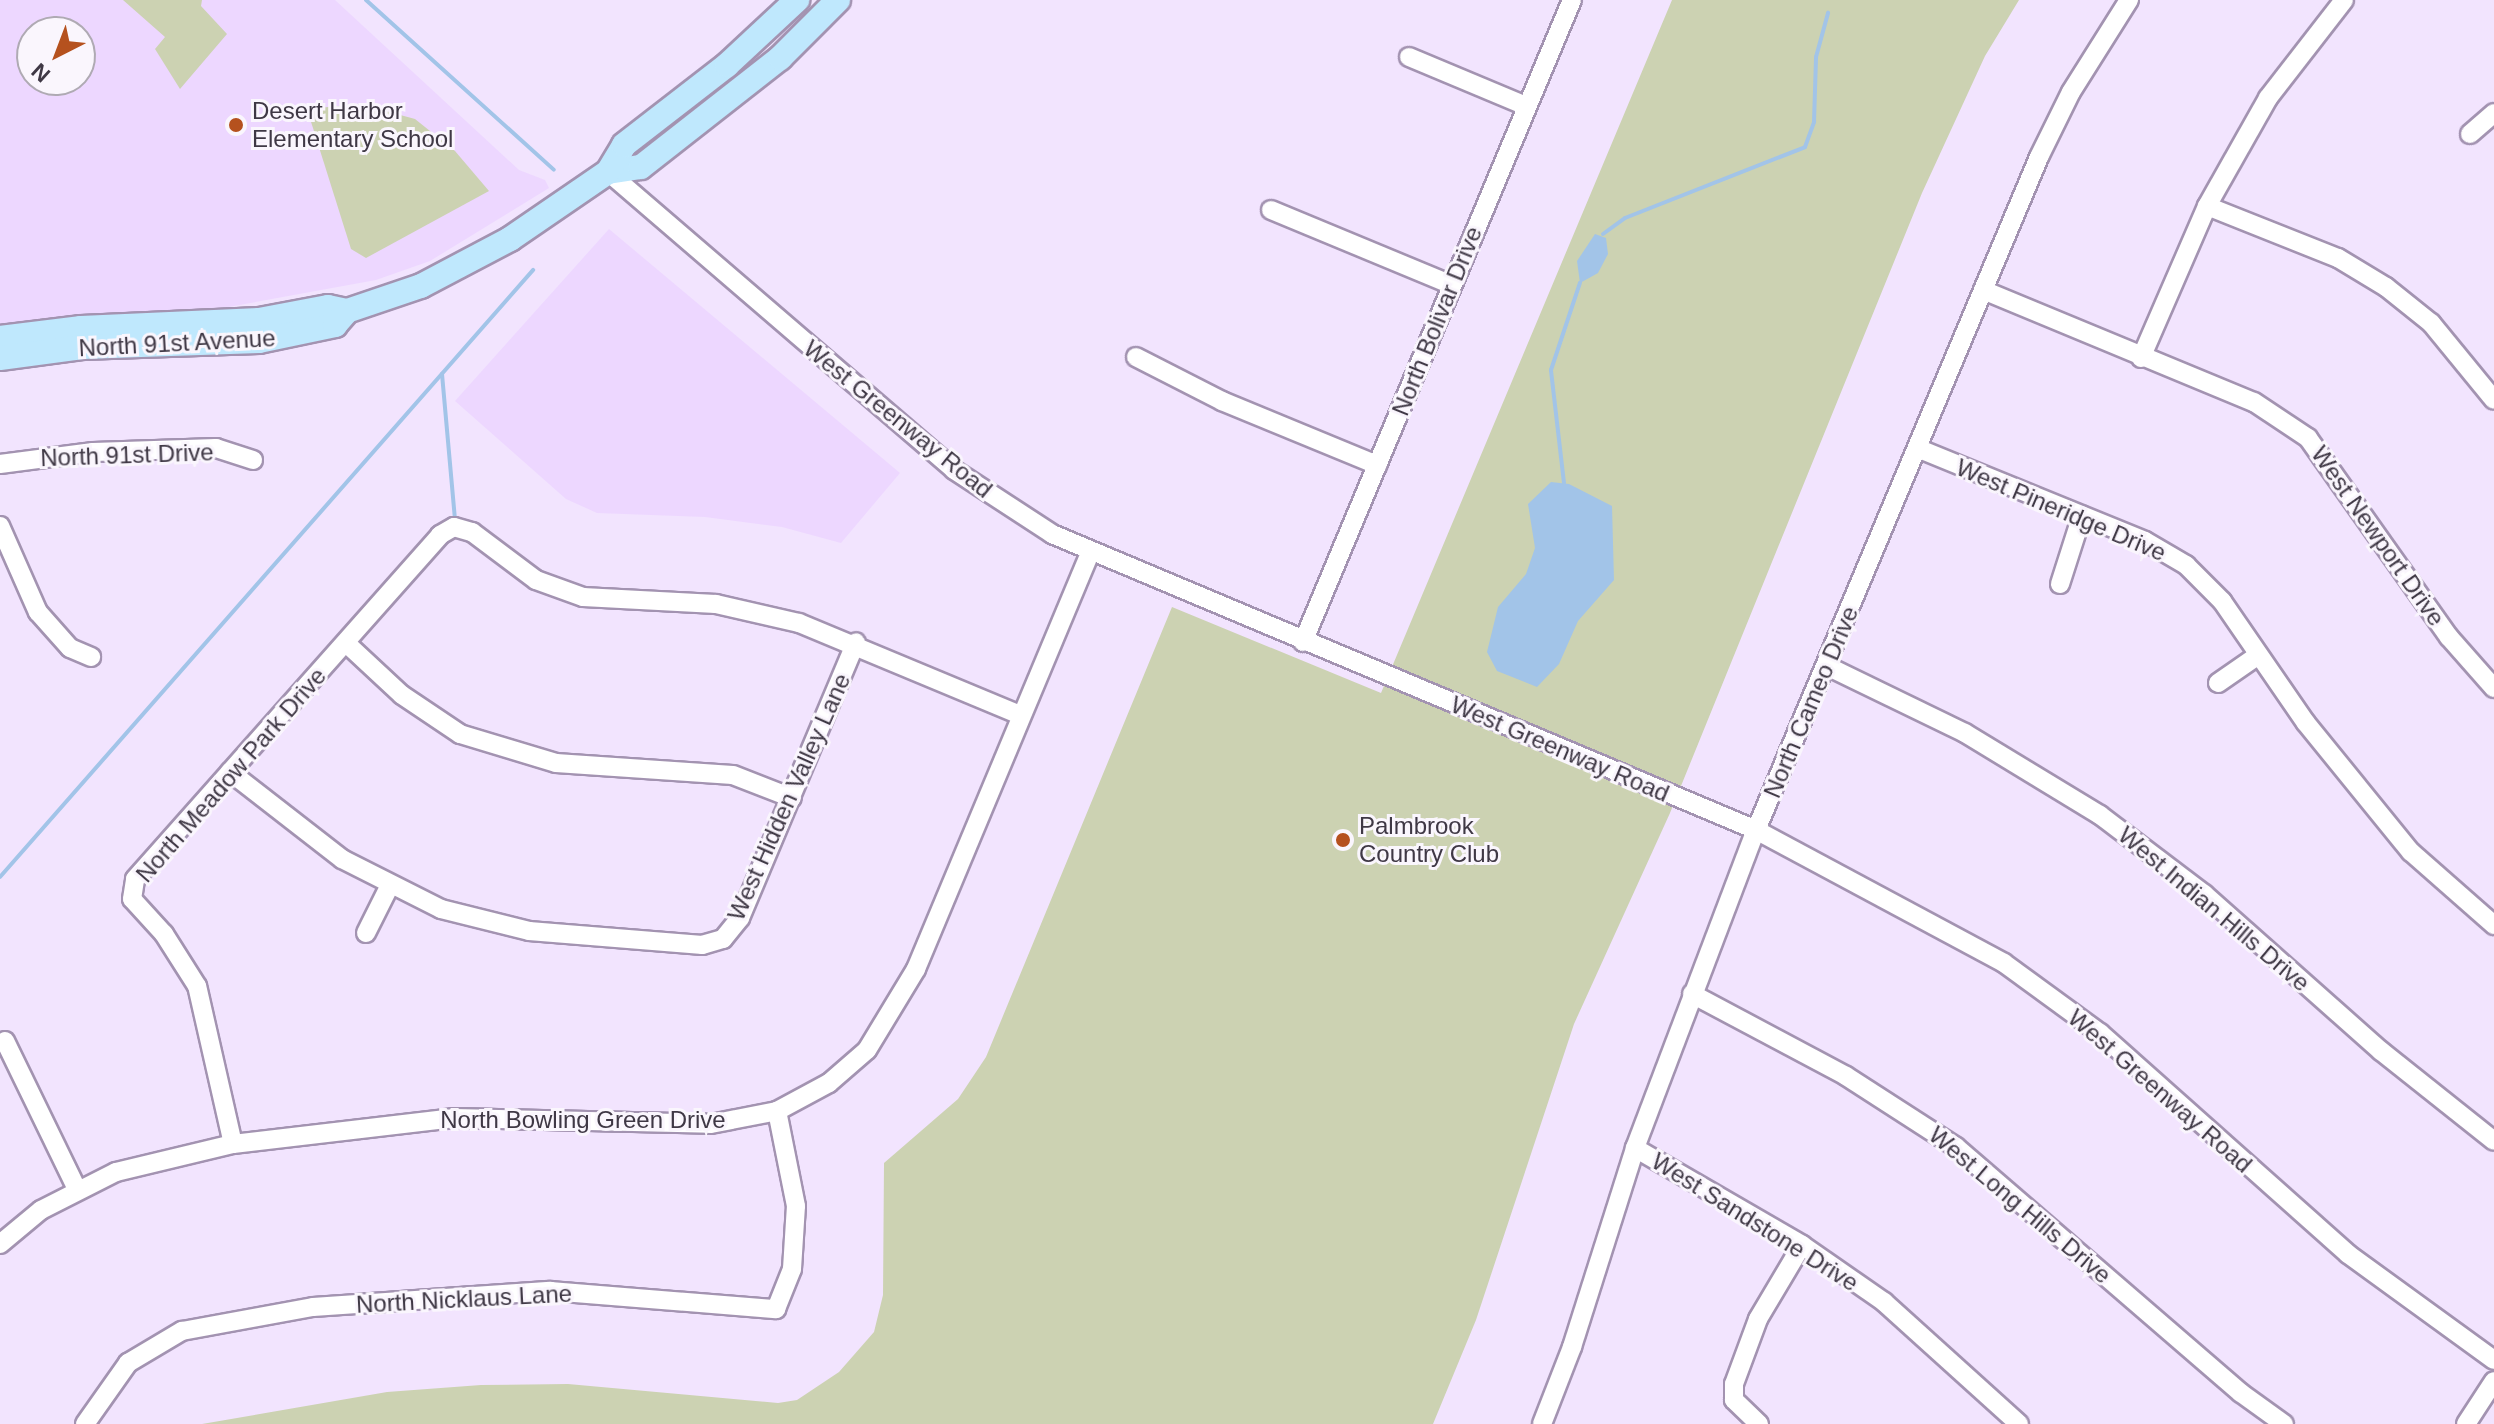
<!DOCTYPE html>
<style>
body{margin:0}
#map{position:relative;width:2494px;height:1424px;overflow:hidden;background:#f2e4fe;font-family:Helvetica,sans-serif}
div>[style]{position:absolute}
.built>*{inset:0;background:#edd7ff}
.green>*{inset:0;background:#ccd2b2}
.water>*{inset:0;background:#a2c4e8}
.stream>*{height:4px;margin:-2px;padding:0 2px;transform-origin:2px;border-radius:2px;background:#a2c4e8}
.roads{filter:drop-shadow(2px 0 #a393b1) drop-shadow(-2px 0 #a393b1) drop-shadow(0 2px #a393b1) drop-shadow(0 -2px #a393b1)}
.minor>*{height:18px;margin:-9px;padding:0 9px;transform-origin:9px;border-radius:9px;background:#fff}
.major>*{height:24px;margin:-12px;padding:0 12px;transform-origin:12px;border-radius:12px;background:#bfe8fd}
.dots>*{width:22px;height:22px;translate:-50% -50%;box-sizing:border-box;border:4px solid #faf6fd;border-radius:50%}
span{translate:-50% -50%;white-space:nowrap;text-align:center;line-height:1.15;-webkit-text-stroke:6px #faf6fd;paint-order:stroke}
.poi-label{font-size:24px;color:#3f3845}
.left{translate:0 -50%;text-align:left}
.street-label{font-size:24px;color:#3f3845}
.north{position:absolute;left:16px;top:16px;width:80px;height:80px;box-sizing:border-box;background:#faf6fd;border:2px solid #afaab3;border-radius:50%;rotate:222deg;font-size:22px;font-weight:700;line-height:32px;text-align:center;color:#3f3845}
.north::after{content:'';display:block;margin:auto;width:28px;height:36px;background:#b5511e;clip-path:polygon(50% 0,100% 100%,50% 72%,0 100%)}
</style>
<div id="map">
<div class="built">
<i style="clip-path:polygon(evenodd,0 0,335px 0,519px 170px,545px 180px,549px 188px,430px 261px,376px 280px,190px 314px,0 327px,0 0,32px 32px,80px 32px,80px 80px,32px 80px,32px 32px)"></i>
<i style="clip-path:polygon(609px 229px,900px 473px,841px 543px,782px 527px,705px 517px,597px 513px,566px 499px,455px 401px)"></i>
</div>
<div class="green">
<i style="clip-path:polygon(123px 0,202px 0,201px 6px,227px 34px,180px 89px,155px 49px,165px 37px)"></i>
<i style="clip-path:polygon(1672px 0,2019px 0,1985px 56px,1922px 193px,1670px 813px,1574px 1024px,1476px 1320px,1433px 1424px,202px 1424px,387px 1392px,481px 1385px,568px 1384px,778px 1403px,797px 1400px,839px 1372px,874px 1332px,883px 1295px,884px 1163px,958px 1099px,986px 1057px,1172px 607px,1381px 693px)"></i>
<i style="clip-path:polygon(360px 104px,415px 119px,455px 151px,489px 191px,366px 258px,351px 249px,307px 109px)"></i>
</div>
<div class="water">
<i style="clip-path:polygon(1595px 234px,1606px 238px,1608px 254px,1598px 273px,1580px 283px,1577px 261px)"></i>
<i style="clip-path:polygon(1551px 482px,1569px 484px,1612px 506px,1614px 580px,1578px 621px,1559px 664px,1537px 687px,1497px 671px,1487px 652px,1498px 607px,1526px 574px,1535px 548px,1528px 504px)"></i>
</div>
<div class="stream">
<i style="left:366px;top:0;width:253px;rotate:42.1deg"></i>
<i style="left:1603px;top:234px;width:27px;rotate:-36deg"></i>
<i style="left:1625px;top:218px;width:193px;rotate:-21.5deg"></i>
<i style="left:1805px;top:147px;width:27px;rotate:-70deg"></i>
<i style="left:1814px;top:122px;width:65px;rotate:-88.2deg"></i>
<i style="left:1816px;top:57px;width:46px;rotate:-74.7deg"></i>
<i style="left:442px;top:374px;width:146px;rotate:84.9deg"></i>
<i style="left:1564px;top:483px;width:114px;rotate:-96.6deg"></i>
<i style="left:1551px;top:370px;width:92px;rotate:-71.6deg"></i>
<i style="left:0;top:877px;width:808px;rotate:-48.71deg"></i>
</div>
<div class="roads">
<div class="minor">
<i style="left:1409px;top:57px;width:127px;rotate:22.7deg"></i>
<i style="left:2470px;top:134px;width:32px;rotate:-41deg"></i>
<i style="left:608px;top:172px;width:457px;rotate:40.7deg"></i>
<i style="left:954px;top:470px;width:117px;rotate:33.1deg"></i>
<i style="left:1052px;top:534px;width:764px;rotate:22.8deg"></i>
<i style="left:1756px;top:830px;width:281px;rotate:28.2deg"></i>
<i style="left:2004px;top:963px;width:119px;rotate:36.1deg"></i>
<i style="left:2100px;top:1033px;width:332px;rotate:41.7deg"></i>
<i style="left:2348px;top:1254px;width:180px;rotate:36deg"></i>
<i style="left:2207px;top:206px;width:141px;rotate:21.7deg"></i>
<i style="left:2338px;top:258px;width:56px;rotate:31.1deg"></i>
<i style="left:2386px;top:287px;width:58px;rotate:38.7deg"></i>
<i style="left:2431px;top:323px;width:99px;rotate:50.7deg"></i>
<i style="left:1271px;top:210px;width:196px;rotate:22.5deg"></i>
<i style="left:1983px;top:290px;width:293px;rotate:22.5deg"></i>
<i style="left:2254px;top:402px;width:65px;rotate:33.7deg"></i>
<i style="left:2308px;top:438px;width:244px;rotate:54.7deg"></i>
<i style="left:2449px;top:637px;width:68px;rotate:48.6deg"></i>
<i style="left:1136px;top:357px;width:97px;rotate:27.1deg"></i>
<i style="left:1222px;top:401px;width:168px;rotate:22.4deg"></i>
<i style="left:2141px;top:358px;width:166px;rotate:-66.5deg"></i>
<i style="left:2207px;top:206px;width:124px;rotate:-60.5deg"></i>
<i style="left:2268px;top:98px;width:124px;rotate:-52.2deg"></i>
<i style="left:1917px;top:448px;width:246px;rotate:22.2deg"></i>
<i style="left:2145px;top:541px;width:48px;rotate:30.3deg"></i>
<i style="left:2186px;top:565px;width:51px;rotate:45deg"></i>
<i style="left:2222px;top:601px;width:148px;rotate:55.5deg"></i>
<i style="left:2306px;top:723px;width:166px;rotate:50.9deg"></i>
<i style="left:2411px;top:852px;width:111px;rotate:41.3deg"></i>
<i style="left:0;top:464px;width:94px;rotate:-7.4deg"></i>
<i style="left:93px;top:452px;width:123px;rotate:-1.9deg"></i>
<i style="left:216px;top:448px;width:39px;rotate:18deg"></i>
<i style="left:0;top:526px;width:94px;rotate:66.2deg"></i>
<i style="left:38px;top:612px;width:48px;rotate:48.4deg"></i>
<i style="left:70px;top:648px;width:23px;rotate:23deg"></i>
<i style="left:2060px;top:584px;width:72px;rotate:-72.3deg"></i>
<i style="left:1303px;top:642px;width:696px;rotate:-67.27deg"></i>
<i style="left:346px;top:643px;width:76px;rotate:42.9deg"></i>
<i style="left:402px;top:695px;width:70px;rotate:33.9deg"></i>
<i style="left:460px;top:734px;width:100px;rotate:16.8deg"></i>
<i style="left:556px;top:763px;width:177px;rotate:3.9deg"></i>
<i style="left:733px;top:775px;width:63px;rotate:21.3deg"></i>
<i style="left:1827px;top:666px;width:153px;rotate:25.9deg"></i>
<i style="left:1965px;top:733px;width:158px;rotate:31.3deg"></i>
<i style="left:2100px;top:815px;width:131px;rotate:37.2deg"></i>
<i style="left:2204px;top:894px;width:237px;rotate:41.6deg"></i>
<i style="left:2381px;top:1051px;width:144px;rotate:38.5deg"></i>
<i style="left:2218px;top:683px;width:47px;rotate:-34.7deg"></i>
<i style="left:230px;top:772px;width:142px;rotate:37.8deg"></i>
<i style="left:342px;top:859px;width:111px;rotate:26.8deg"></i>
<i style="left:441px;top:909px;width:91px;rotate:14deg"></i>
<i style="left:529px;top:931px;width:174px;rotate:4.6deg"></i>
<i style="left:702px;top:945px;width:22px;rotate:-16deg"></i>
<i style="left:723px;top:939px;width:27px;rotate:-51deg"></i>
<i style="left:740px;top:918px;width:299px;rotate:-67.2deg"></i>
<i style="left:366px;top:933px;width:51px;rotate:-63.4deg"></i>
<i style="left:1692px;top:994px;width:174px;rotate:28deg"></i>
<i style="left:1846px;top:1076px;width:131px;rotate:32.8deg"></i>
<i style="left:1956px;top:1147px;width:376px;rotate:40.8deg"></i>
<i style="left:2241px;top:1393px;width:53px;rotate:35.8deg"></i>
<i style="left:5px;top:1041px;width:165px;rotate:64.1deg"></i>
<i style="left:233px;top:1144px;width:162px;rotate:-102.8deg"></i>
<i style="left:197px;top:986px;width:62px;rotate:-122.4deg"></i>
<i style="left:164px;top:934px;width:47px;rotate:-132.4deg"></i>
<i style="left:132px;top:899px;width:20px;rotate:-81deg"></i>
<i style="left:135px;top:879px;width:460px;rotate:-48.4deg"></i>
<i style="left:440px;top:535px;width:16px;rotate:-30deg"></i>
<i style="left:454px;top:527px;width:19px;rotate:16deg"></i>
<i style="left:472px;top:532px;width:80px;rotate:36.9deg"></i>
<i style="left:536px;top:580px;width:50px;rotate:19.9deg"></i>
<i style="left:583px;top:597px;width:133px;rotate:3deg"></i>
<i style="left:716px;top:604px;width:85px;rotate:12.9deg"></i>
<i style="left:799px;top:623px;width:239px;rotate:22.6deg"></i>
<i style="left:1635px;top:1148px;width:193px;rotate:30.1deg"></i>
<i style="left:1802px;top:1245px;width:100px;rotate:34.8deg"></i>
<i style="left:1884px;top:1302px;width:182px;rotate:42.1deg"></i>
<i style="left:0;top:1244px;width:53px;rotate:-39.7deg"></i>
<i style="left:41px;top:1210px;width:84px;rotate:-26.9deg"></i>
<i style="left:116px;top:1172px;width:120px;rotate:-13.5deg"></i>
<i style="left:233px;top:1144px;width:223px;rotate:-6.7deg"></i>
<i style="left:454px;top:1118px;width:257px;rotate:1.3deg"></i>
<i style="left:711px;top:1124px;width:67px;rotate:-11.1deg"></i>
<i style="left:777px;top:1111px;width:59px;rotate:-28.3deg"></i>
<i style="left:829px;top:1083px;width:50px;rotate:-41deg"></i>
<i style="left:867px;top:1050px;width:95px;rotate:-58.8deg"></i>
<i style="left:916px;top:969px;width:451px;rotate:-67.3deg"></i>
<i style="left:85px;top:1424px;width:75px;rotate:-54.8deg"></i>
<i style="left:128px;top:1363px;width:63px;rotate:-30.7deg"></i>
<i style="left:182px;top:1331px;width:133px;rotate:-10.4deg"></i>
<i style="left:313px;top:1307px;width:238px;rotate:-3.9deg"></i>
<i style="left:550px;top:1291px;width:227px;rotate:4.6deg"></i>
<i style="left:776px;top:1309px;width:43px;rotate:-68.2deg"></i>
<i style="left:792px;top:1269px;width:63px;rotate:-86.4deg"></i>
<i style="left:796px;top:1206px;width:97px;rotate:-101.3deg"></i>
<i style="left:1542px;top:1424px;width:83px;rotate:-68.7deg"></i>
<i style="left:1572px;top:1347px;width:209px;rotate:-72.4deg"></i>
<i style="left:1635px;top:1148px;width:340px;rotate:-69.2deg"></i>
<i style="left:1756px;top:830px;width:730px;rotate:-67.19deg"></i>
<i style="left:2039px;top:157px;width:72px;rotate:-63.8deg"></i>
<i style="left:2071px;top:92px;width:109px;rotate:-57.8deg"></i>
<i style="left:1759px;top:1424px;width:35px;rotate:-136deg"></i>
<i style="left:1734px;top:1400px;width:16px;rotate:-90deg"></i>
<i style="left:1734px;top:1384px;width:69px;rotate:-69.7deg"></i>
<i style="left:1758px;top:1319px;width:86px;rotate:-59.3deg"></i>
<i style="left:2466px;top:1424px;width:51px;rotate:-56.9deg"></i>
</div>
<div class="major">
<i style="left:608px;top:172px;width:33px;rotate:-9deg"></i>
<i style="left:641px;top:167px;width:177px;rotate:-38.1deg"></i>
<i style="left:780px;top:58px;width:82px;rotate:-45deg"></i>
<i style="left:0;top:338px;width:82px;rotate:-7deg"></i>
<i style="left:81px;top:328px;width:178px;rotate:-2.6deg"></i>
<i style="left:259px;top:320px;width:70px;rotate:-10.7deg"></i>
<i style="left:328px;top:307px;width:19px;rotate:12deg"></i>
<i style="left:347px;top:311px;width:78px;rotate:-18.7deg"></i>
<i style="left:421px;top:286px;width:101px;rotate:-27.8deg"></i>
<i style="left:510px;top:239px;width:119px;rotate:-34.4deg"></i>
<i style="left:608px;top:172px;width:31px;rotate:-59deg"></i>
<i style="left:624px;top:145px;width:130px;rotate:-37.8deg"></i>
<i style="left:727px;top:65px;width:96px;rotate:-42.9deg"></i>
<i style="left:0;top:358px;width:83px;rotate:-7.6deg"></i>
<i style="left:82px;top:347px;width:177px;rotate:-1.9deg"></i>
<i style="left:259px;top:341px;width:78px;rotate:-11.9deg"></i>
<i style="left:335px;top:325px;width:18px;rotate:-49deg"></i>
</div>
</div>
<div class="dots">
<i style="left:236px;top:125px;background:#b5511e"></i>
<i style="left:1343px;top:840px;background:#b5511e"></i>
</div>
<div class="poi-label">
<span class="left" style="left:252px;top:125px">Desert Harbor<br>Elementary School</span>
<span class="left" style="left:1359px;top:840px">Palmbrook<br>Country Club</span>
</div>
<div class="street-label">
<span style="left:1437px;top:321px;rotate:-68deg">North Bolivar Drive</span>
<span style="left:177px;top:343px;rotate:-3deg">North 91st Avenue</span>
<span style="left:898px;top:419px;rotate:39deg">West Greenway Road</span>
<span style="left:127px;top:455px;rotate:-2deg">North 91st Drive</span>
<span style="left:2061px;top:510px;rotate:23deg">West Pineridge Drive</span>
<span style="left:2378px;top:536px;rotate:55deg">West Newport Drive</span>
<span style="left:1811px;top:702px;rotate:-67deg">North Cameo Drive</span>
<span style="left:1560px;top:749px;rotate:23deg">West Greenway Road</span>
<span style="left:231px;top:775px;rotate:-49deg">North Meadow Park Drive</span>
<span style="left:789px;top:797px;rotate:-66deg">West Hidden Valley Lane</span>
<span style="left:2214px;top:909px;rotate:40deg">West Indian Hills Drive</span>
<span style="left:2160px;top:1091px;rotate:41deg">West Greenway Road</span>
<span style="left:583px;top:1120px">North Bowling Green Drive</span>
<span style="left:2020px;top:1205px;rotate:40deg">West Long Hills Drive</span>
<span style="left:1755px;top:1222px;rotate:32deg">West Sandstone Drive</span>
<span style="left:464px;top:1299px;rotate:-3deg">North Nicklaus Lane</span>
</div>
<div class="north">N</div>
</div>
